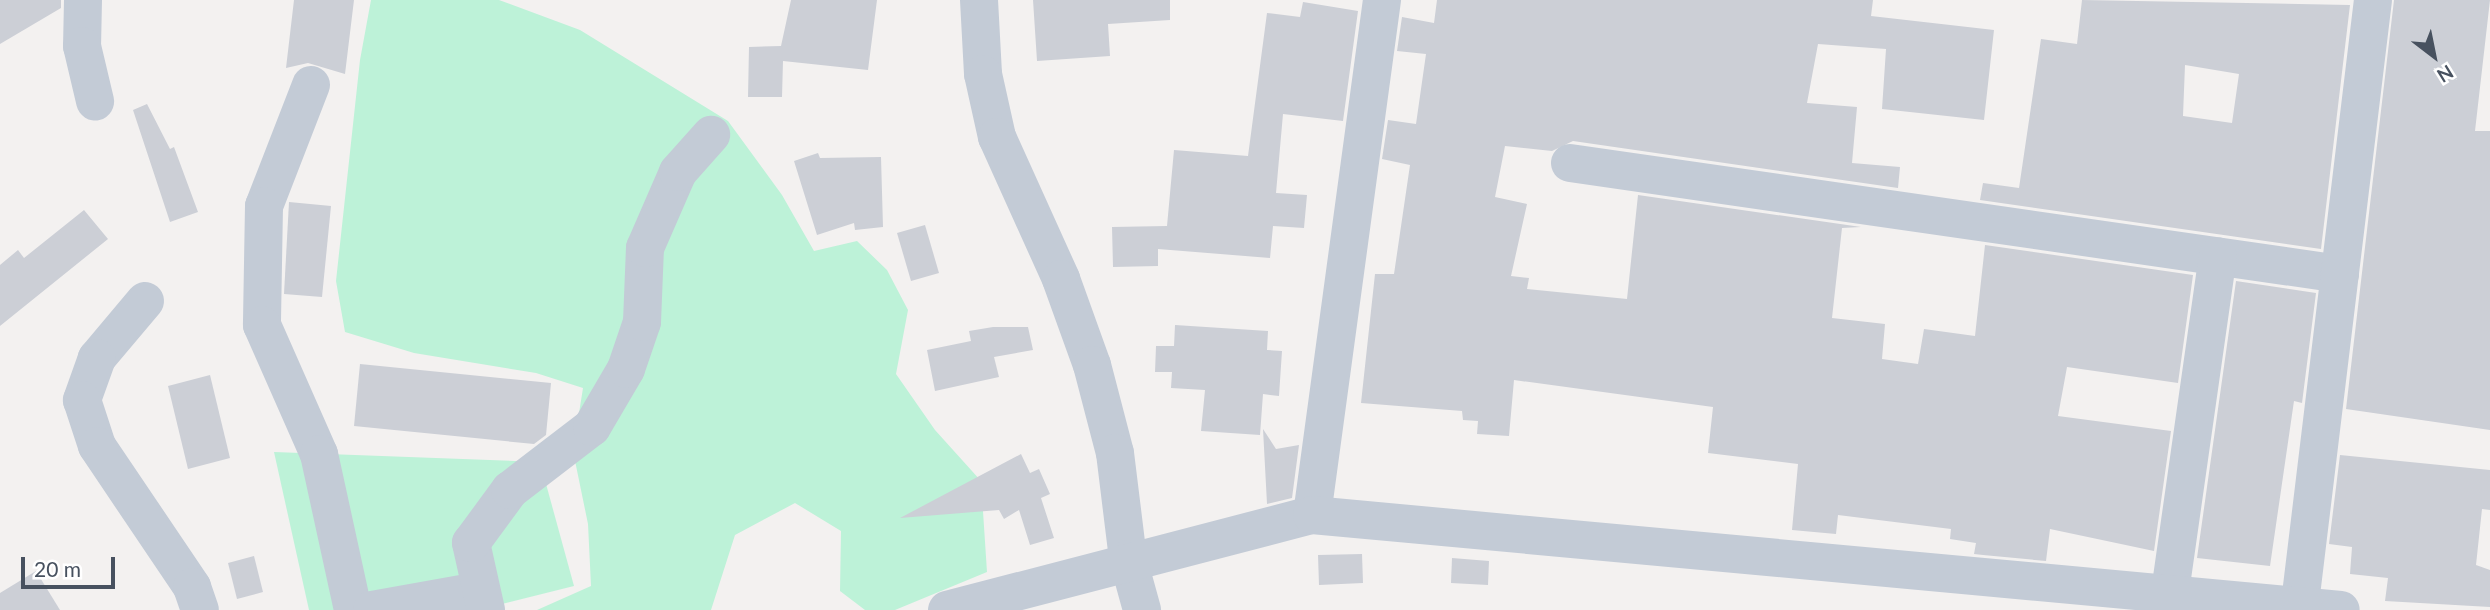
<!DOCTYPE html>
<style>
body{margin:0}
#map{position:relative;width:2490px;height:610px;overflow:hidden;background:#f3f1f0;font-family:Lato,sans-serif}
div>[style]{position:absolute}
.green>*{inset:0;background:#bdf2d8}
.building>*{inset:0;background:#cccfd6}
.minor>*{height:38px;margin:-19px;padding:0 19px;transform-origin:19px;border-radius:19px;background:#c3cbd6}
span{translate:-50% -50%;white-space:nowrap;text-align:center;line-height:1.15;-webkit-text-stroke:5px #fff;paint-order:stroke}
.north{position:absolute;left:2399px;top:21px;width:70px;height:70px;-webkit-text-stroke:5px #fff;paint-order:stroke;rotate:148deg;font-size:19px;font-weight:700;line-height:28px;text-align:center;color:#47515f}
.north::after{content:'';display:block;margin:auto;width:24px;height:32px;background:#47515f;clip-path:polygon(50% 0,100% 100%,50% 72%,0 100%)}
.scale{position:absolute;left:21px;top:557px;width:94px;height:32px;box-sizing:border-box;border:4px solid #47515f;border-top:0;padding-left:9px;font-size:21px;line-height:24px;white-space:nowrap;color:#47515f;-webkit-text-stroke:5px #fff;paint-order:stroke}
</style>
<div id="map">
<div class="green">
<i style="clip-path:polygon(371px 0,499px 0,580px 30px,728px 121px,782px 195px,814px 251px,857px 241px,887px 270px,908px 310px,896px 374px,935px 430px,981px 481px,987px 572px,895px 610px,865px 610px,840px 591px,841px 531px,795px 503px,735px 535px,711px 610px,537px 610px,591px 586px,588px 524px,573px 451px,583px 388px,536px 373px,414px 353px,345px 332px,336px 281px,360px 60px)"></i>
<i style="clip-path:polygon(274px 452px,540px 462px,574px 586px,478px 610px,309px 610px)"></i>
</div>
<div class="building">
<i style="clip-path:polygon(0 0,61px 0,61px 8px,0 44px)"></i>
<i style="clip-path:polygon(294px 0,354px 0,345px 74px,308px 63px,286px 68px)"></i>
<i style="clip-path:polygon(791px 0,877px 0,868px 70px,783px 61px,782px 97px,748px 97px,749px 47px,781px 46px)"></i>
<i style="clip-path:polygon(1033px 0,1170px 0,1170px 20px,1108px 24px,1110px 56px,1037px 61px)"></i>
<i style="clip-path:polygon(1437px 0,1873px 0,1871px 16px,1994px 30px,1984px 120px,1882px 109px,1886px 49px,1818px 44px,1807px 103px,1857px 107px,1852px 163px,1900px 167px,1898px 188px,1573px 141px,1552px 151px,1505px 146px,1495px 197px,1527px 204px,1511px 276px,1529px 278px,1527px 289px,1627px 299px,1638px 195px,1861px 227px,1842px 228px,1832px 318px,1885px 324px,1882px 359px,1918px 364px,1924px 329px,1975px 336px,1985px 245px,2193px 275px,2178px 383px,2067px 367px,2058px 416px,2171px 431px,2154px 551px,2050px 529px,2046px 561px,1983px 555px,1974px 554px,1976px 543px,1950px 539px,1951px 529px,1838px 515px,1836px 534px,1792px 530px,1798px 464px,1708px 453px,1713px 407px,1514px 380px,1509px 436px,1477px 434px,1478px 421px,1463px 420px,1462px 411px,1361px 403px,1375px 274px,1394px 274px,1410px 165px,1382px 159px,1388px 120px,1416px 124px,1426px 54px,1397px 51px,1402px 17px,1434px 23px)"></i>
<i style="clip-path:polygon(evenodd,2082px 0,2350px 5px,2321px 249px,1980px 200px,1983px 183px,2019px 188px,2041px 39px,2077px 44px,2082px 0,2185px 65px,2239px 74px,2232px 123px,2183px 116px,2185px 65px)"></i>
<i style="clip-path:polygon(2394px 0,2490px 0,2475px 131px,2490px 131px,2490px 430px,2346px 409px)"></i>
<i style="clip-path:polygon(1303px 2px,1358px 11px,1343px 121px,1283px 114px,1276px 193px,1307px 195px,1304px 228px,1273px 226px,1270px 258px,1158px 249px,1158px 266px,1113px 267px,1112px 227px,1167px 226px,1174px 150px,1248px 156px,1267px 13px,1300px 17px)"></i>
<i style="clip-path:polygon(147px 104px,170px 149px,174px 147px,198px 212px,170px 222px,133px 110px)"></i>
<i style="clip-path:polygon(818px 153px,820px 158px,881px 157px,883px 227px,855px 230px,854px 223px,817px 235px,794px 161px)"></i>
<i style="clip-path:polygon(289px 202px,331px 206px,322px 297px,284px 294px)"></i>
<i style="clip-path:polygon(84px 210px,108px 239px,0 326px,0 265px,18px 250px,24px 258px)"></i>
<i style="clip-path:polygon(925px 225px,939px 273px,911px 281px,897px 233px)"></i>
<i style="clip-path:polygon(2236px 281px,2316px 293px,2302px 403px,2294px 401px,2270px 566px,2197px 558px)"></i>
<i style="clip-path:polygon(1175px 325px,1268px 331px,1267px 350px,1282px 351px,1279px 396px,1263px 394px,1260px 435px,1201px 431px,1205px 390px,1171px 388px,1172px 372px,1155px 372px,1156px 346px,1174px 346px)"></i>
<i style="clip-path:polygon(993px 327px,1028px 327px,1033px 350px,994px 357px,999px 377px,935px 391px,927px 350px,971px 341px,969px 331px)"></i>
<i style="clip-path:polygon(360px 364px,551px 383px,546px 435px,534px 444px,354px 426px)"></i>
<i style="clip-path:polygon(210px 375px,230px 458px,188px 469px,168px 386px)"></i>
<i style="clip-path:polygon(1263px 429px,1276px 449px,1299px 445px,1292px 498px,1267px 504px)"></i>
<i style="clip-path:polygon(1021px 454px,1030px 473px,1039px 469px,1050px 494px,1041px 498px,1054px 538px,1030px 545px,1019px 510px,1004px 519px,999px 510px,900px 518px)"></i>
<i style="clip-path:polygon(2340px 455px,2490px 470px,2490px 510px,2482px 509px,2476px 565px,2490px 570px,2490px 607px,2385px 601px,2388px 578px,2350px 574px,2352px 547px,2329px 544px)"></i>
<i style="clip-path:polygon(1362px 554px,1363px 583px,1319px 585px,1318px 555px)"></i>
<i style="clip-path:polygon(254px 556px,263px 592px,237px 599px,228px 563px)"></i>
<i style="clip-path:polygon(1452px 558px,1489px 561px,1488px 585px,1451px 583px)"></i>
<i style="clip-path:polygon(36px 571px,60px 610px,0 610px,0 593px)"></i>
</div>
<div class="minor">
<i style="left:83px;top:0;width:46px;rotate:91.2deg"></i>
<i style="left:82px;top:46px;width:57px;rotate:76.7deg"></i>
<i style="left:979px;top:0;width:74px;rotate:86.9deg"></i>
<i style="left:983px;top:74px;width:65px;rotate:77.5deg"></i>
<i style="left:997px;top:137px;width:156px;rotate:65.7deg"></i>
<i style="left:1061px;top:279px;width:91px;rotate:70.2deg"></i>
<i style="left:1092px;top:365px;width:91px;rotate:75.4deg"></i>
<i style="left:1115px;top:453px;width:107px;rotate:83deg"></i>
<i style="left:1128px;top:559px;width:53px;rotate:74.6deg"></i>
<i style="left:311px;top:85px;width:130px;rotate:111.2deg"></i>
<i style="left:264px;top:206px;width:119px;rotate:91deg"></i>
<i style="left:262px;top:325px;width:141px;rotate:66.2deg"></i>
<i style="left:319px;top:454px;width:160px;rotate:77.7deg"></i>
<i style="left:1570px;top:163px;width:778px;rotate:8.2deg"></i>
<i style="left:145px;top:301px;width:75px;rotate:130.1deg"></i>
<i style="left:97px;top:358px;width:45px;rotate:109.7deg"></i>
<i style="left:82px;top:400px;width:48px;rotate:71.9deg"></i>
<i style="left:97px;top:446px;width:170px;rotate:56deg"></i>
<i style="left:192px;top:587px;width:24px;rotate:71deg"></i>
<i style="left:1312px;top:515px;width:520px;rotate:-82.26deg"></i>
<i style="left:2170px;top:592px;width:339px;rotate:-81.9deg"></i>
<i style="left:2300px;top:603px;width:607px;rotate:-83.1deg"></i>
<i style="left:372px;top:610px;width:108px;rotate:-10.2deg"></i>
<i style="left:486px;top:610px;width:69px;rotate:-102.6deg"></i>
<i style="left:471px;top:543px;width:66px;rotate:-53.7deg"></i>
<i style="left:510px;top:490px;width:103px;rotate:-37.5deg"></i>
<i style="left:592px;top:427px;width:67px;rotate:-59.6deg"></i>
<i style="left:626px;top:369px;width:50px;rotate:-71.2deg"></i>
<i style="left:642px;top:322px;width:74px;rotate:-87.7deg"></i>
<i style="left:645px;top:248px;width:83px;rotate:-66.5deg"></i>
<i style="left:678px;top:172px;width:50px;rotate:-48.3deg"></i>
<i style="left:947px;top:610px;width:377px;rotate:-14.6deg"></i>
<i style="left:1312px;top:515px;width:1033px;rotate:5.27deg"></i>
</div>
<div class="north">N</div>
<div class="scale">20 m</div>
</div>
